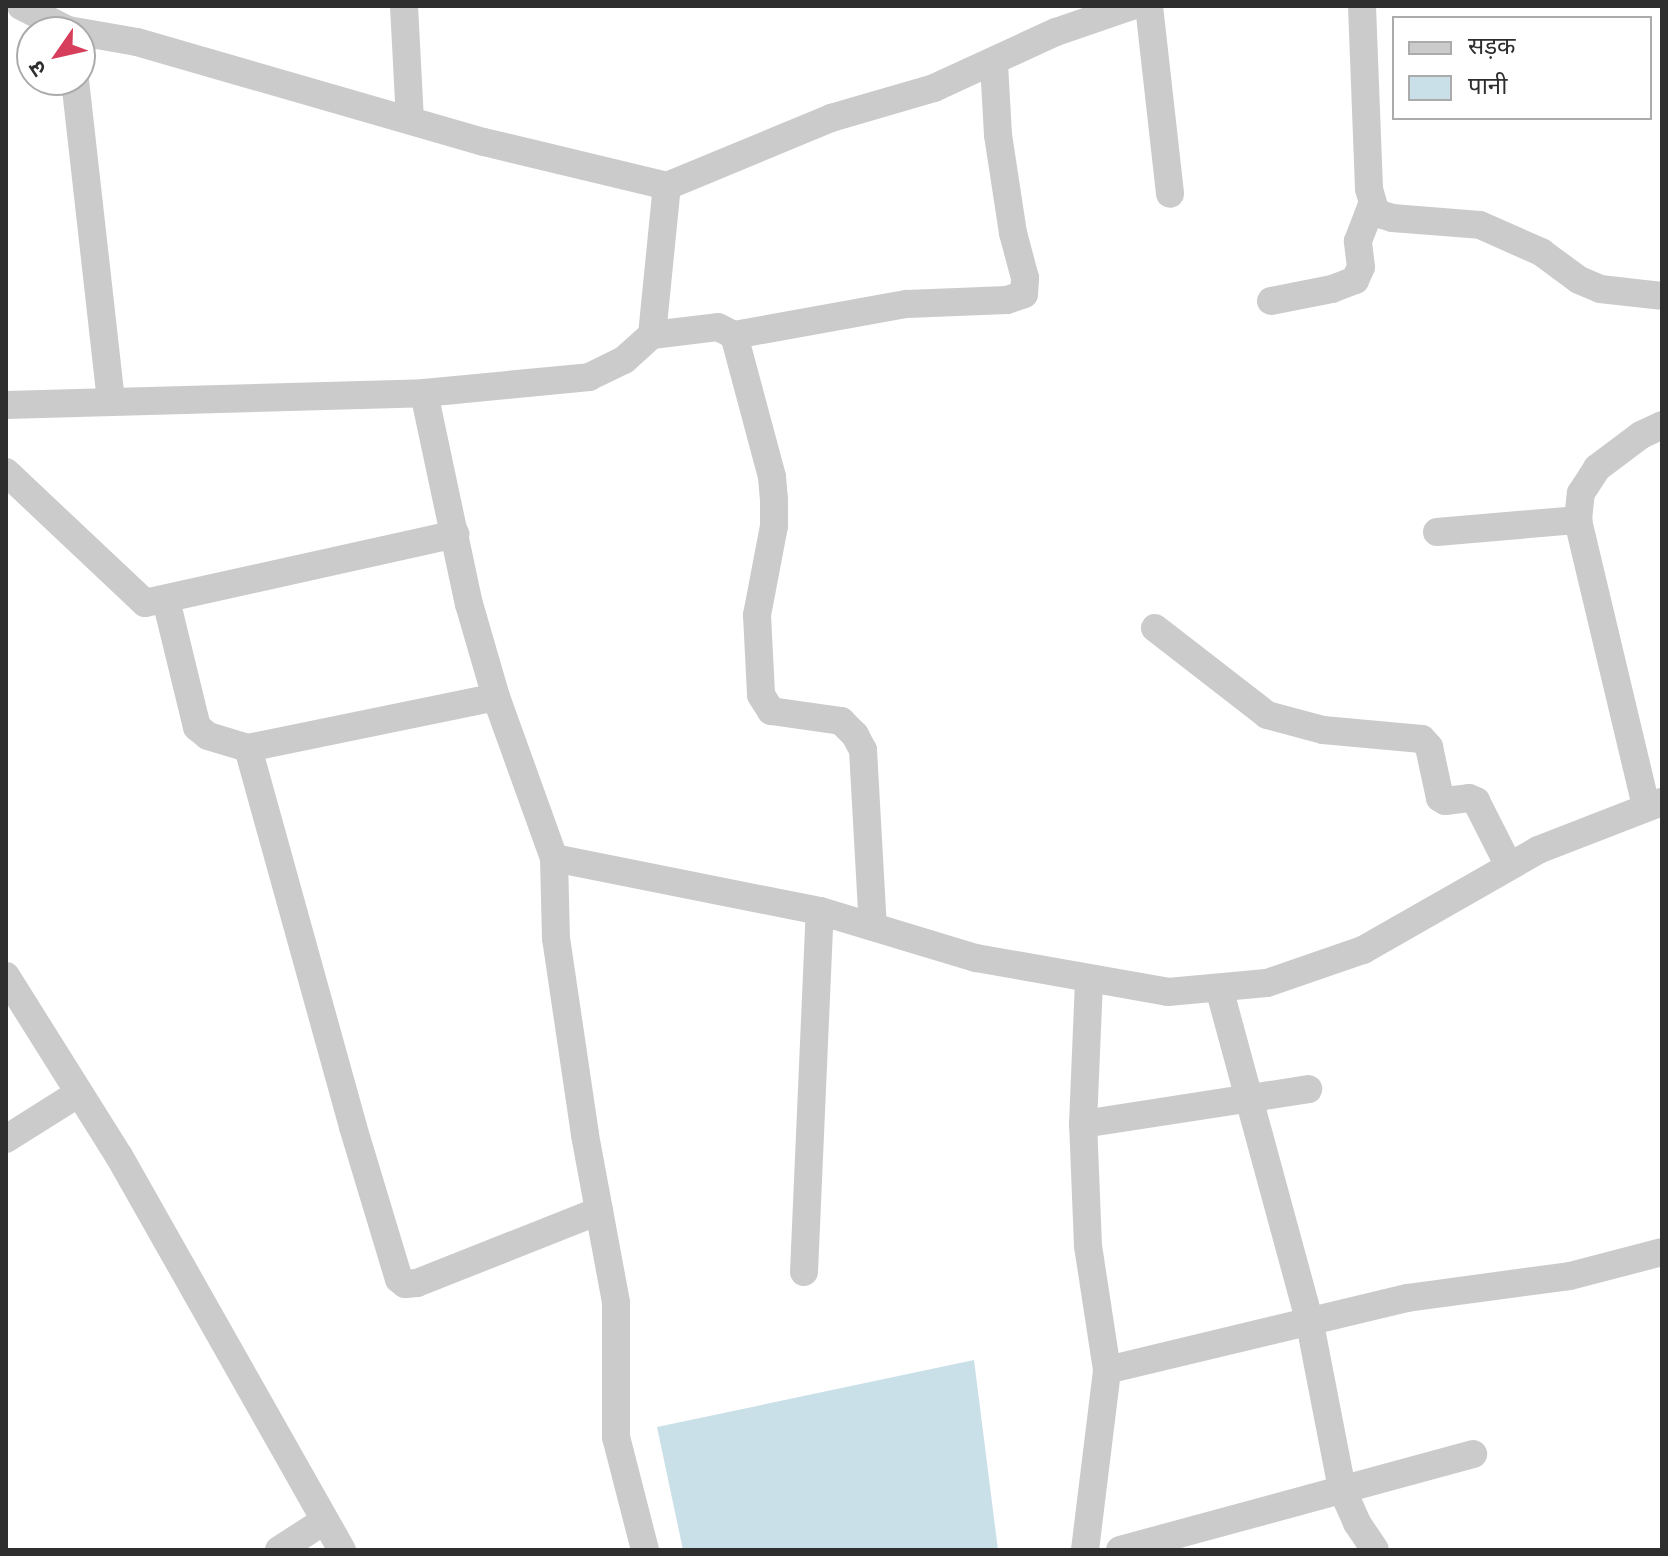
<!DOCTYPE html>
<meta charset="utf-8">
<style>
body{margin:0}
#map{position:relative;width:1668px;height:1556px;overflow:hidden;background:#fff;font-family:"Fira Sans Condensed","Noto Sans Devanagari",sans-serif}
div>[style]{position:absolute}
.water>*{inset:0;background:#cae0e8}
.street>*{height:28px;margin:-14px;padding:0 14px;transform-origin:14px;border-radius:14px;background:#cbcbcb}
span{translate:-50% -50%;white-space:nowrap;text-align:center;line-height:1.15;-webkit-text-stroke:8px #fff;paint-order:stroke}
.frame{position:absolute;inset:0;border:8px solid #2e2e2e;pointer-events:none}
.legend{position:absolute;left:1392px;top:16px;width:260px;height:104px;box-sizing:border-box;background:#fff;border:2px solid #ababab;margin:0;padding:10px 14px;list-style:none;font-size:24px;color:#2e2e2e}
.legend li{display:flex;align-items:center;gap:16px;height:40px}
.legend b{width:40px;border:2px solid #ababab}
.north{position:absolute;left:16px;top:16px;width:80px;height:80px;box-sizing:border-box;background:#fff;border:2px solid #ababab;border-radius:50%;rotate:236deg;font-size:22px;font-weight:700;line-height:32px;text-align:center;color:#2e2e2e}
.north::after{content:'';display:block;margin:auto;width:28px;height:36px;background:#d63e5b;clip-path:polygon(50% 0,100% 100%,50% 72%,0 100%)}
</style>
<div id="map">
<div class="water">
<i style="clip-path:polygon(974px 1360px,998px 1550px,683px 1550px,657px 1427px)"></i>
</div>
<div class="street">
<i style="left:21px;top:6px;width:53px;rotate:27.1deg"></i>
<i style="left:68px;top:30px;width:70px;rotate:9.9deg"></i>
<i style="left:137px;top:42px;width:361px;rotate:16.1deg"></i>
<i style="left:484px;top:142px;width:188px;rotate:13.5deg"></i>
<i style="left:404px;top:6px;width:114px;rotate:87deg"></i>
<i style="left:1149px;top:6px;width:189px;rotate:83.6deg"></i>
<i style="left:1362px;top:6px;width:183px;rotate:87.8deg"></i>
<i style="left:1369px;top:189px;width:25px;rotate:74deg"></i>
<i style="left:1376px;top:213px;width:17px;rotate:17deg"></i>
<i style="left:1392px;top:218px;width:88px;rotate:4.5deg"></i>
<i style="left:1480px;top:225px;width:67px;rotate:23.9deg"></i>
<i style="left:1541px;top:252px;width:47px;rotate:36.4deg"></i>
<i style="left:1579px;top:280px;width:23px;rotate:23deg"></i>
<i style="left:1600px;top:289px;width:62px;rotate:6.4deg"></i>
<i style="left:75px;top:80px;width:322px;rotate:83.6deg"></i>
<i style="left:1271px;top:301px;width:62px;rotate:-11.1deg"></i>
<i style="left:1332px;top:289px;width:25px;rotate:-21deg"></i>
<i style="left:1355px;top:280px;width:14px;rotate:-65deg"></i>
<i style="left:1361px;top:267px;width:26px;rotate:-97deg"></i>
<i style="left:1358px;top:241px;width:40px;rotate:-69deg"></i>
<i style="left:652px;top:335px;width:66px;rotate:-6.9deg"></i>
<i style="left:718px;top:327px;width:18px;rotate:27deg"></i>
<i style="left:734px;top:335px;width:147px;rotate:75deg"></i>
<i style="left:772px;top:477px;width:23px;rotate:85deg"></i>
<i style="left:774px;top:500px;width:26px;rotate:90deg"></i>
<i style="left:774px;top:526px;width:91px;rotate:100.8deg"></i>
<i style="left:757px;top:615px;width:80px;rotate:87.1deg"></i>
<i style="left:761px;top:695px;width:19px;rotate:58deg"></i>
<i style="left:771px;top:711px;width:71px;rotate:8.1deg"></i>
<i style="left:841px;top:721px;width:20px;rotate:45deg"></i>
<i style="left:855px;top:735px;width:17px;rotate:62deg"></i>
<i style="left:863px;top:750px;width:177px;rotate:86.8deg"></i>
<i style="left:734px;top:335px;width:176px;rotate:-10.2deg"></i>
<i style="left:907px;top:304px;width:100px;rotate:-2.3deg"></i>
<i style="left:1007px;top:300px;width:18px;rotate:-19deg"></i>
<i style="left:1024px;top:294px;width:16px;rotate:-86deg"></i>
<i style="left:1025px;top:278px;width:47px;rotate:-104.9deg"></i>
<i style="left:1013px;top:233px;width:99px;rotate:-98.7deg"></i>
<i style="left:998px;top:135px;width:72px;rotate:-93.2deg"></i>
<i style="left:424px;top:393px;width:216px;rotate:78deg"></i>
<i style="left:469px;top:604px;width:97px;rotate:73.8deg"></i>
<i style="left:496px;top:697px;width:171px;rotate:70.2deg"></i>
<i style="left:554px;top:858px;width:80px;rotate:88.6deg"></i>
<i style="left:556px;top:938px;width:199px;rotate:81.6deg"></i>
<i style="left:585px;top:1135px;width:171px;rotate:79.5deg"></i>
<i style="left:616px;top:1303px;width:134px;rotate:90deg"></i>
<i style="left:616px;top:1437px;width:117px;rotate:75.6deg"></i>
<i style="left:6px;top:405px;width:418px;rotate:-1.6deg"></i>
<i style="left:424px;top:393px;width:166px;rotate:-5.5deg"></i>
<i style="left:589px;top:377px;width:39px;rotate:-26deg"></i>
<i style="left:624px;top:360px;width:38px;rotate:-42deg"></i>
<i style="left:652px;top:335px;width:150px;rotate:-84.3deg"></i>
<i style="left:667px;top:186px;width:178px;rotate:-22.5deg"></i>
<i style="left:831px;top:118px;width:107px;rotate:-16.2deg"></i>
<i style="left:934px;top:88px;width:134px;rotate:-24.7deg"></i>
<i style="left:1056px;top:32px;width:80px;rotate:-18.9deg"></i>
<i style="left:6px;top:472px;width:191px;rotate:43.3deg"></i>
<i style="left:145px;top:603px;width:318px;rotate:-12.5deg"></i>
<i style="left:1437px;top:532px;width:142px;rotate:-4.9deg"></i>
<i style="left:166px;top:600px;width:131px;rotate:76.3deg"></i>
<i style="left:197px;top:727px;width:14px;rotate:39deg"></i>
<i style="left:208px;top:736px;width:42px;rotate:16.7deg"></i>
<i style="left:248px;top:748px;width:393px;rotate:74.5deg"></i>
<i style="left:353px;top:1127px;width:159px;rotate:73.2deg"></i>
<i style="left:399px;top:1279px;width:8px;rotate:40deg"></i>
<i style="left:405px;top:1284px;width:12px;rotate:-5deg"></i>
<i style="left:417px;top:1283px;width:196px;rotate:-21.6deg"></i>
<i style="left:1155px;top:628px;width:142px;rotate:37.8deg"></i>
<i style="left:1267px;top:715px;width:58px;rotate:15deg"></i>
<i style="left:1323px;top:730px;width:99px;rotate:5.2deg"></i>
<i style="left:1422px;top:739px;width:11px;rotate:49deg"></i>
<i style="left:1429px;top:747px;width:52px;rotate:77.8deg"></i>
<i style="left:1440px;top:798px;width:6px;rotate:31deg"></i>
<i style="left:1445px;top:801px;width:24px;rotate:-7deg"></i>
<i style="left:1469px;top:798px;width:8px;rotate:23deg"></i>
<i style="left:1476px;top:801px;width:73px;rotate:63.1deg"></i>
<i style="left:248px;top:748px;width:253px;rotate:-11.6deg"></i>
<i style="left:1646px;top:806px;width:294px;rotate:-103.4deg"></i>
<i style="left:1578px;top:520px;width:27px;rotate:-84deg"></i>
<i style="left:1581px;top:493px;width:30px;rotate:-57deg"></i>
<i style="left:1597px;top:468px;width:55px;rotate:-36.9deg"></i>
<i style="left:1641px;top:435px;width:23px;rotate:-25deg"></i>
<i style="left:554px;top:858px;width:271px;rotate:11.3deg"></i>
<i style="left:820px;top:911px;width:163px;rotate:16.8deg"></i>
<i style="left:976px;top:958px;width:195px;rotate:10deg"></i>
<i style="left:1168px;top:992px;width:99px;rotate:-5.2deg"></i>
<i style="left:1267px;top:983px;width:102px;rotate:-19deg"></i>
<i style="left:1363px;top:950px;width:202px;rotate:-29.7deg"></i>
<i style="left:1538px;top:850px;width:133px;rotate:-21.2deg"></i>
<i style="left:6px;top:976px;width:213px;rotate:57.9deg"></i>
<i style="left:119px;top:1156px;width:453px;rotate:60.5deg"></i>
<i style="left:1219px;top:988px;width:343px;rotate:74.8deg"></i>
<i style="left:1309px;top:1319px;width:173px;rotate:79deg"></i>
<i style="left:1342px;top:1489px;width:37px;rotate:66deg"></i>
<i style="left:1357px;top:1523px;width:32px;rotate:56deg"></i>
<i style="left:1083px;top:1124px;width:144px;rotate:-87.6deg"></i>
<i style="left:6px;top:1139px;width:86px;rotate:-32.2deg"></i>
<i style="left:804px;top:1272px;width:361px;rotate:-87.5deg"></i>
<i style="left:1107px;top:1370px;width:309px;rotate:-13.5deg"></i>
<i style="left:1407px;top:1298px;width:164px;rotate:-7.7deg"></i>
<i style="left:1570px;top:1276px;width:95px;rotate:-14.6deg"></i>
<i style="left:279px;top:1550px;width:54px;rotate:-32.8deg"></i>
<i style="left:1085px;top:1550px;width:181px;rotate:-83deg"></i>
<i style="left:1107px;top:1370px;width:125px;rotate:-98.7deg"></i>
<i style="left:1088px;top:1246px;width:122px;rotate:-92.3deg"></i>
<i style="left:1083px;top:1124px;width:228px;rotate:-8.8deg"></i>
<i style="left:1120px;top:1550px;width:366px;rotate:-15.2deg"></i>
</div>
<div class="frame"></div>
<ul class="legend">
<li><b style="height:10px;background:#cbcbcb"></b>सड़क</li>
<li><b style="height:22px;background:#cae0e8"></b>पानी</li>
</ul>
<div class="north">उ</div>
</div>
